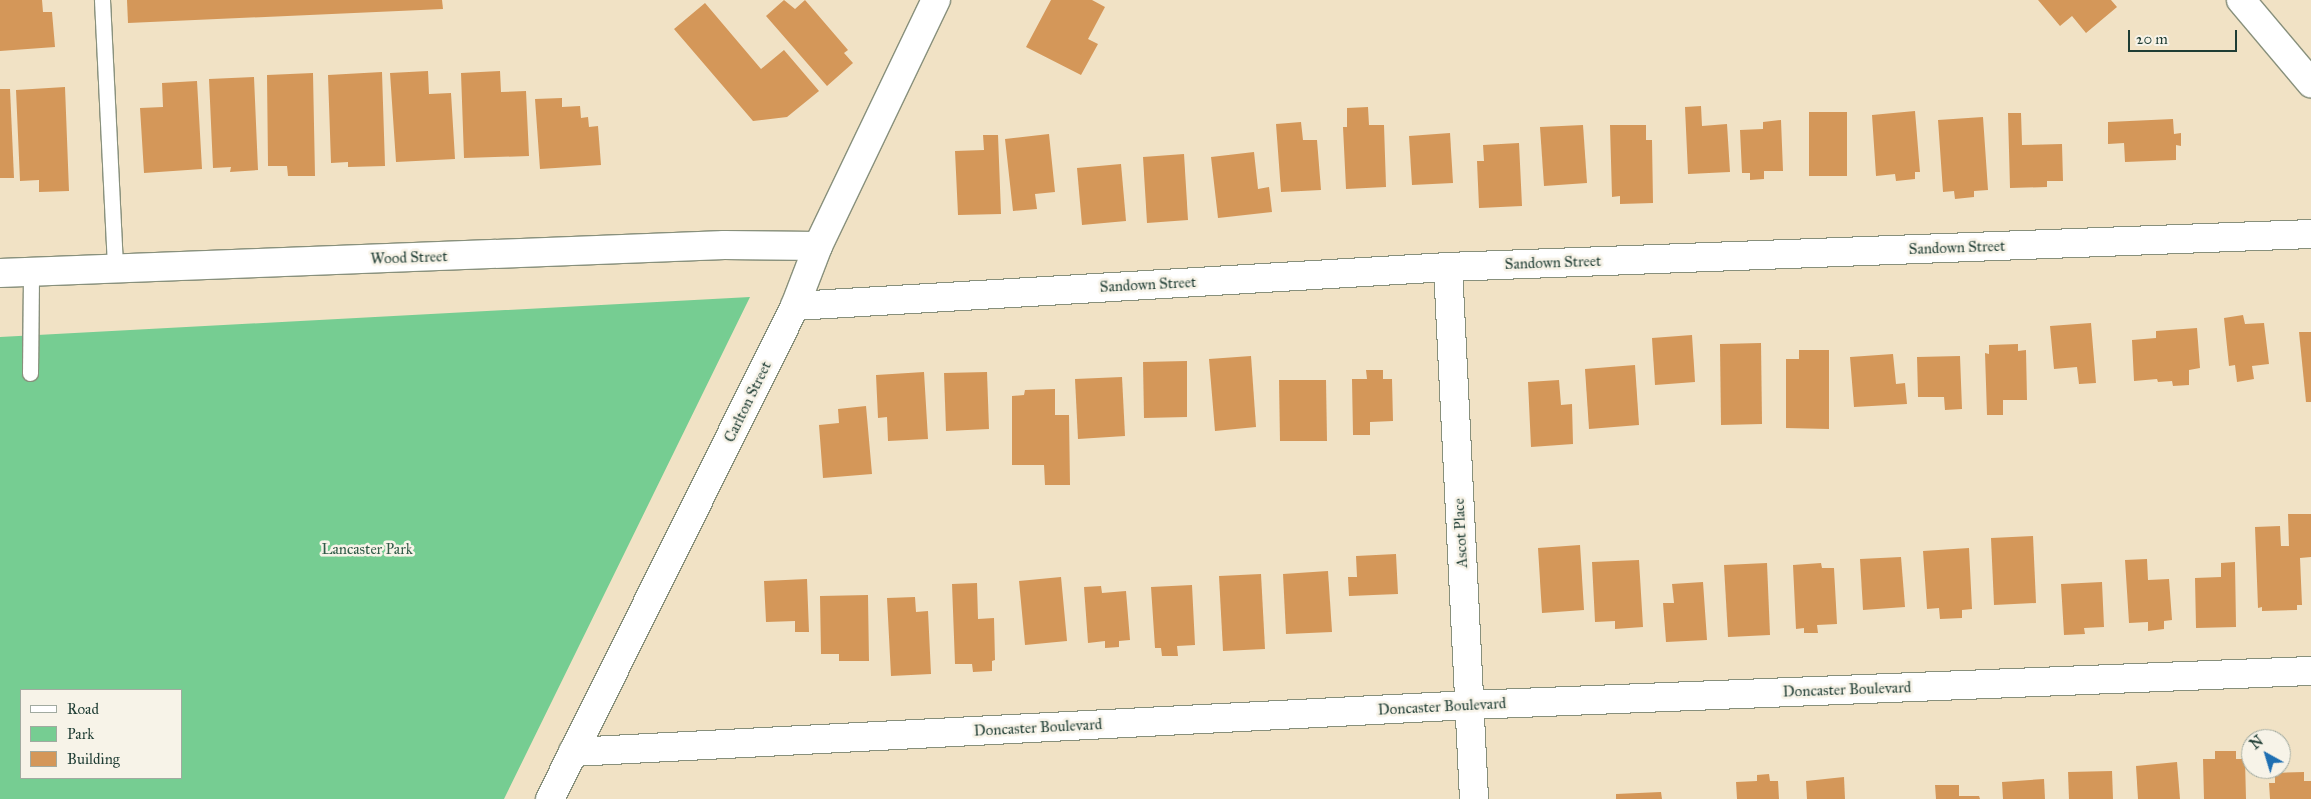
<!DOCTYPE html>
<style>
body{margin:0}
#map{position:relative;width:2311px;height:799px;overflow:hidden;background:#f1e2c5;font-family:"IM FELL Great Primer",serif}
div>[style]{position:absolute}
.green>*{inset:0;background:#76cd92}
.building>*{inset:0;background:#d49759}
.roads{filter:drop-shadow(1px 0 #88907c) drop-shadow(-1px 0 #88907c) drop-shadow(0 1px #88907c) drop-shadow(0 -1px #88907c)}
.lane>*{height:15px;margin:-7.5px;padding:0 7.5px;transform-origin:7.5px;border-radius:7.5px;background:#fff}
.street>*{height:28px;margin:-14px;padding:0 14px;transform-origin:14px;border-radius:14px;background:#fff}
.secondary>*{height:28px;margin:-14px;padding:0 14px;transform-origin:14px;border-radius:14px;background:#fff}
span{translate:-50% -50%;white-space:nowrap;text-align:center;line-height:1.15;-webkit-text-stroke:5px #f7f3e8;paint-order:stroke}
.street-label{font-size:15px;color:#1f3d34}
.park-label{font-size:15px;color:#305a47}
.legend{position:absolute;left:20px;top:689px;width:162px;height:90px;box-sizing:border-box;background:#f7f3e8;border:1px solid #a1aaa0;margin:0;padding:6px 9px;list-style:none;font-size:15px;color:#1f3d34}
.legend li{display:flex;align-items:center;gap:10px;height:25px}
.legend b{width:25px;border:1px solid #a1aaa0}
.north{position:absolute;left:2241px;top:729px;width:50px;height:50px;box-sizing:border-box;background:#f7f3e8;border:1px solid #a1aaa0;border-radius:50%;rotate:321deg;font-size:14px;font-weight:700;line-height:20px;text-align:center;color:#1f3d34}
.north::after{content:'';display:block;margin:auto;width:18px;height:22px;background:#1f6fb2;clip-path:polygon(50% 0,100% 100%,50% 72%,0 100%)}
.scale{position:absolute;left:2128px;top:30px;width:109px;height:22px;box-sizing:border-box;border:2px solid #1f3d34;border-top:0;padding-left:6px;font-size:15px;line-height:18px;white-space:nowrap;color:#1f3d34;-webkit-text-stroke:4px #f7f3e8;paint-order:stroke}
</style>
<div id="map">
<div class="green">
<i style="clip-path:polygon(evenodd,750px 297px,504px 799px,0 799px,0 337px,750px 297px,21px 690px,181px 690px,181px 778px,21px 778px,21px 690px)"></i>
</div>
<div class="building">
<i style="clip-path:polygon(0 0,42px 0,43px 12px,52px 12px,55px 47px,0 51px)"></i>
<i style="clip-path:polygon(127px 0,442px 0,443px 9px,128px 23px)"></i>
<i style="clip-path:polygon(784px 0,795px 9px,805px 0,848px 50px,844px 53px,853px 63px,827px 86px,766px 16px)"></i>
<i style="clip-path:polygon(1051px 0,1092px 0,1105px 7px,1088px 39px,1098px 44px,1081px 75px,1026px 47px)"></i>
<i style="clip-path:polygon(2038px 0,2111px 0,2117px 7px,2086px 33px,2072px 16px,2060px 26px)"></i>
<i style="clip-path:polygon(705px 3px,761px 69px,784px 50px,819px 91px,787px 117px,753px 121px,674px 29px)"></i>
<i style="clip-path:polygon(428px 71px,429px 94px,451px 93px,455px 159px,396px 162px,390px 73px)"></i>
<i style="clip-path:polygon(500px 71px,501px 92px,526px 91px,529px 156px,464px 158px,461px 73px)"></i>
<i style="clip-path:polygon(382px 72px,385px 166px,348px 167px,348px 162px,331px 163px,328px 75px)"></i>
<i style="clip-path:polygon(313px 73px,315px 176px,288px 176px,287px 166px,268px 166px,267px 75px)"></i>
<i style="clip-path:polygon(254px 77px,258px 170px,230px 172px,231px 167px,213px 168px,209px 79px)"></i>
<i style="clip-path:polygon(197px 81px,202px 169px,144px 173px,140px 108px,163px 107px,162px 83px)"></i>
<i style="clip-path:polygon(65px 87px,69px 191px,39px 192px,39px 180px,20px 181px,16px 90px)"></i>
<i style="clip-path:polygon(0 89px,10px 89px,14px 178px,0 178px)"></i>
<i style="clip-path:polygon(562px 98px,562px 107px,580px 106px,581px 118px,588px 117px,589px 127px,598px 126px,601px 165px,540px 169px,535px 99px)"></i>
<i style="clip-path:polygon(1701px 106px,1702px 126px,1727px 124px,1730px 172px,1688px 174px,1685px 107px)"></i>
<i style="clip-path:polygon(1368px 107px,1369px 125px,1384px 125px,1386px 187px,1346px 189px,1343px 127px,1347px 127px,1347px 108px)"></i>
<i style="clip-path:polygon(1915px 111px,1920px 172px,1915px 172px,1915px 179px,1896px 181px,1895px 174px,1876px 176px,1872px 115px)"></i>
<i style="clip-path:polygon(1809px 112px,1847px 112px,1847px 176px,1809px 176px)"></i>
<i style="clip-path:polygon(2008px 113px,2021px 113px,2022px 145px,2062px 144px,2063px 181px,2047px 181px,2047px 187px,2010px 188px)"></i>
<i style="clip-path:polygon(1983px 117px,1988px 190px,1974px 191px,1974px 197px,1955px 199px,1954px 191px,1943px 192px,1938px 120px)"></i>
<i style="clip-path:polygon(2173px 119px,2174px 134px,2181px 133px,2181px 146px,2176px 145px,2176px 160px,2125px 162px,2124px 143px,2108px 144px,2108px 122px)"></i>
<i style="clip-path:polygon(1781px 120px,1783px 171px,1764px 171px,1764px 179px,1750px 180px,1750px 173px,1742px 173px,1740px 130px,1763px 129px,1763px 122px)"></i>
<i style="clip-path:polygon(1301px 122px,1303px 140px,1317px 140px,1321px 190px,1281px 192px,1276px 124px)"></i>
<i style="clip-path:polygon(1583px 125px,1587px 183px,1544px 186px,1540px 127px)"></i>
<i style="clip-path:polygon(1610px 125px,1646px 125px,1646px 140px,1652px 140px,1653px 203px,1620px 204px,1620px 196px,1612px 197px)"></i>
<i style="clip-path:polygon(1450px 133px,1453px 183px,1412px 185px,1409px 136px)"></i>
<i style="clip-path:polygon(1049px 134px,1055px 192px,1035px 194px,1037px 209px,1013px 211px,1005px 139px)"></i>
<i style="clip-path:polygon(983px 135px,998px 135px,1001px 214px,958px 215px,955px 151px,984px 150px)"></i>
<i style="clip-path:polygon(1519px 143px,1522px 206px,1479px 208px,1477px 161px,1484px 161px,1483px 145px)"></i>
<i style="clip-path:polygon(1254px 152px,1258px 189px,1269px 187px,1272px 212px,1218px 218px,1211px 157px)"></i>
<i style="clip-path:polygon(1184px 154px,1188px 220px,1147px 223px,1143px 157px)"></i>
<i style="clip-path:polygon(1121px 164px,1126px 221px,1082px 225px,1077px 168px)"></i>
<i style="clip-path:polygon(2243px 315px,2245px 324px,2264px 323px,2269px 364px,2252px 366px,2254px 379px,2237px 382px,2235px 365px,2229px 366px,2224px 318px)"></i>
<i style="clip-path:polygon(2091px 323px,2096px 383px,2079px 384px,2077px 367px,2054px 369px,2050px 326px)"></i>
<i style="clip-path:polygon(2197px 328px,2200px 368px,2189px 370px,2189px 385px,2173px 386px,2172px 381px,2158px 382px,2157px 379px,2134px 381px,2132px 340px,2156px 338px,2156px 331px)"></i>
<i style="clip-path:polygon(2299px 332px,2311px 332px,2311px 402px,2306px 402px)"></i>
<i style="clip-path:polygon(1692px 335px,1695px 382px,1655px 385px,1652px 338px)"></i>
<i style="clip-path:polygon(1761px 343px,1762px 424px,1721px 425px,1720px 344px)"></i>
<i style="clip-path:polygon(2018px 344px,2018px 351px,2026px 350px,2027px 400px,2003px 400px,2003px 415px,1987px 415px,1985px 353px,1989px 354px,1989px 345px)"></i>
<i style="clip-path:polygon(1799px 350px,1829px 350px,1829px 429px,1786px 428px,1786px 359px,1799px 359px)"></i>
<i style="clip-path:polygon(1893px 354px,1896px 384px,1905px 383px,1907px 404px,1854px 407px,1850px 357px)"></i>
<i style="clip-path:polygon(1251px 356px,1256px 427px,1215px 431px,1209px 359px)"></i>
<i style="clip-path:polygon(1960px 356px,1962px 409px,1945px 410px,1944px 397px,1918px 397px,1917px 357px)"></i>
<i style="clip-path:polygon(1187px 361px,1187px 417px,1144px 418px,1143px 362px)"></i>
<i style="clip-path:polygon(1635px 365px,1639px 425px,1589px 429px,1585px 369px)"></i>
<i style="clip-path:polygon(1366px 370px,1383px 370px,1383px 379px,1392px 379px,1393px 421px,1370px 422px,1370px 435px,1353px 435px,1352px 379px,1367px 379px)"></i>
<i style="clip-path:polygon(924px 372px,928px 439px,888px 441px,887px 417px,878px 418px,876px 375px)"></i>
<i style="clip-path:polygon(987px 372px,989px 429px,946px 431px,944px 373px)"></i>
<i style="clip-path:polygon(1122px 377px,1125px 436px,1078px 439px,1075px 379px)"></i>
<i style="clip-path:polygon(1279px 380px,1326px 380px,1327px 441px,1280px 441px)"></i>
<i style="clip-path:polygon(1559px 380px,1561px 405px,1572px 404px,1573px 444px,1531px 447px,1528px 382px)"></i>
<i style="clip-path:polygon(1055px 389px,1055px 415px,1069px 415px,1070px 485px,1045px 485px,1044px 465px,1012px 465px,1012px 396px,1024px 395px,1025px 390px)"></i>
<i style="clip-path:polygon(866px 406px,872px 474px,823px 478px,819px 425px,839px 423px,838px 409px)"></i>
<i style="clip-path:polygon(2288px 514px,2311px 514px,2311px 557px,2300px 558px,2302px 605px,2297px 605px,2297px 610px,2262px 611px,2262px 607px,2258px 608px,2255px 527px,2280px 526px,2281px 546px,2289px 546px)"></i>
<i style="clip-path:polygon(2033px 536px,2036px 603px,1994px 605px,1991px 538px)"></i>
<i style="clip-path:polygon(1580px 545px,1584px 610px,1542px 613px,1538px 548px)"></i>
<i style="clip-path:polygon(1969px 548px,1972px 609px,1962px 610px,1962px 618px,1940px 619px,1939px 608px,1927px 609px,1923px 551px)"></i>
<i style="clip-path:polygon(1396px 554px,1398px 594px,1349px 596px,1348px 577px,1357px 577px,1356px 556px)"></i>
<i style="clip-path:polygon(1901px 557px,1905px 607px,1863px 610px,1860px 559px)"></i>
<i style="clip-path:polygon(2147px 559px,2148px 580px,2169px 579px,2172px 620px,2164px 621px,2164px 629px,2148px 631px,2148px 622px,2129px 623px,2125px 560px)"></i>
<i style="clip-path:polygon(1639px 560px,1643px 627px,1615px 629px,1615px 621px,1595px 622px,1592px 562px)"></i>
<i style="clip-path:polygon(2235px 562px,2236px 627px,2196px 628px,2195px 578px,2221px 577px,2221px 563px)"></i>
<i style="clip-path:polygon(1767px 563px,1770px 635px,1728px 637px,1724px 565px)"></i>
<i style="clip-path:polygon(1821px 563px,1822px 568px,1834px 568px,1837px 624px,1817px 625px,1818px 633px,1804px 633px,1804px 628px,1796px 629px,1793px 565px)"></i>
<i style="clip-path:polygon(1328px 571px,1332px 632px,1286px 634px,1283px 574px)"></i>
<i style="clip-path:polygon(1261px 574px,1265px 649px,1223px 651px,1219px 576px)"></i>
<i style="clip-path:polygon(1061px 577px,1067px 641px,1025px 645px,1019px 581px)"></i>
<i style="clip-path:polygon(807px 579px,809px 632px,795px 632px,795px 621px,766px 622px,764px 581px)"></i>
<i style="clip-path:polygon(1703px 582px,1707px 640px,1666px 642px,1663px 603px,1674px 603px,1672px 584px)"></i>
<i style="clip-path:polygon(2102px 582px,2104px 627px,2084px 628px,2085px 634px,2064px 635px,2061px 584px)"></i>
<i style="clip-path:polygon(977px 583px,978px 619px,994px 618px,995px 660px,992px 661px,992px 671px,973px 672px,972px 664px,955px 664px,952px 584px)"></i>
<i style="clip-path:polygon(1192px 585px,1195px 645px,1177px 646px,1178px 656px,1162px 656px,1161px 648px,1155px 648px,1151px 587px)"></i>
<i style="clip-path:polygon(1101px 586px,1102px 593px,1126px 591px,1130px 640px,1119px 641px,1119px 647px,1105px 648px,1105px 641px,1088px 643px,1084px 587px)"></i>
<i style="clip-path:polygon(868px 595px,869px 661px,839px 661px,839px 654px,821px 654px,820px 596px)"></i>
<i style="clip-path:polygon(915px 597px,916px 612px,928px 611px,931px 674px,891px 676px,887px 598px)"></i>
<i style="clip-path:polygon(2215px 751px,2236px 751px,2236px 759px,2245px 759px,2246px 799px,2204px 799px,2203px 759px,2215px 759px)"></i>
<i style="clip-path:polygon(2177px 762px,2180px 799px,2138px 799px,2136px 766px)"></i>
<i style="clip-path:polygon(2112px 771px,2113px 799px,2069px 799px,2068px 772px)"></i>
<i style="clip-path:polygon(2304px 772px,2304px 781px,2311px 781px,2311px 799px,2270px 799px,2269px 783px,2275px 783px,2275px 773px)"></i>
<i style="clip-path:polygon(1769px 774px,1770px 781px,1778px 781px,1779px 799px,1737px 799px,1736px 782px,1757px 781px,1757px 775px)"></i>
<i style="clip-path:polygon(1844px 777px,1845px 799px,1807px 799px,1806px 781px)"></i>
<i style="clip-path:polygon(2044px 779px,2045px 799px,2003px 799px,2002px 782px)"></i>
<i style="clip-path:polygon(1935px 785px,1959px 785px,1959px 796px,1979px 796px,1980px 799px,1936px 799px)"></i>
<i style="clip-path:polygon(1661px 792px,1662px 799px,1616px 799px,1616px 794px)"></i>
</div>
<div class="roads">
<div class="lane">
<i style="left:102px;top:0;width:267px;rotate:87.2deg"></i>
<i style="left:30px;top:373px;width:101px;rotate:-89.4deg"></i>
</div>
<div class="street">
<i style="left:2241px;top:0;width:109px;rotate:49.9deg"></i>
<i style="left:1448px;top:267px;width:533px;rotate:87.2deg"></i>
<i style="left:0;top:273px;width:725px;rotate:-2.21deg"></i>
<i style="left:724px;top:245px;width:94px;rotate:0.6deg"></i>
<i style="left:795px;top:306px;width:654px;rotate:-3.42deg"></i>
<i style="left:1448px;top:267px;width:864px;rotate:-2.19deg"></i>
<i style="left:573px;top:752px;width:898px;rotate:-3deg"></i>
<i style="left:1470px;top:705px;width:842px;rotate:-2.32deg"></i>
</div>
<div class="secondary">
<i style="left:550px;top:799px;width:551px;rotate:-63.57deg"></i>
<i style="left:795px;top:306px;width:64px;rotate:-69deg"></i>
<i style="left:818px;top:246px;width:273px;rotate:-64.4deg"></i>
</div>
</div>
<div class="street-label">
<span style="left:1957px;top:248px;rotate:-2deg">Sandown Street</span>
<span style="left:409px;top:258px;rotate:-2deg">Wood Street</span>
<span style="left:1553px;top:263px;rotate:-2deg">Sandown Street</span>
<span style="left:1148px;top:285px;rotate:-3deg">Sandown Street</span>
<span style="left:748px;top:402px;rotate:-64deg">Carlton Street</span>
<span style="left:1461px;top:533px;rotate:-93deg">Ascot Place</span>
<span style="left:1847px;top:690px;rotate:-2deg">Doncaster Boulevard</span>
<span style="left:1442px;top:707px;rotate:-3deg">Doncaster Boulevard</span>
<span style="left:1038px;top:728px;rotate:-3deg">Doncaster Boulevard</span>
</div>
<div class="park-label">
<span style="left:367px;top:550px">Lancaster Park</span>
</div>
<ul class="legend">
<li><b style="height:6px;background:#fff"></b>Road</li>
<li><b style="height:14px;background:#76cd92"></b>Park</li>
<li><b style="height:14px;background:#d49759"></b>Building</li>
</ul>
<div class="north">N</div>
<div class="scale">20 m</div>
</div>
